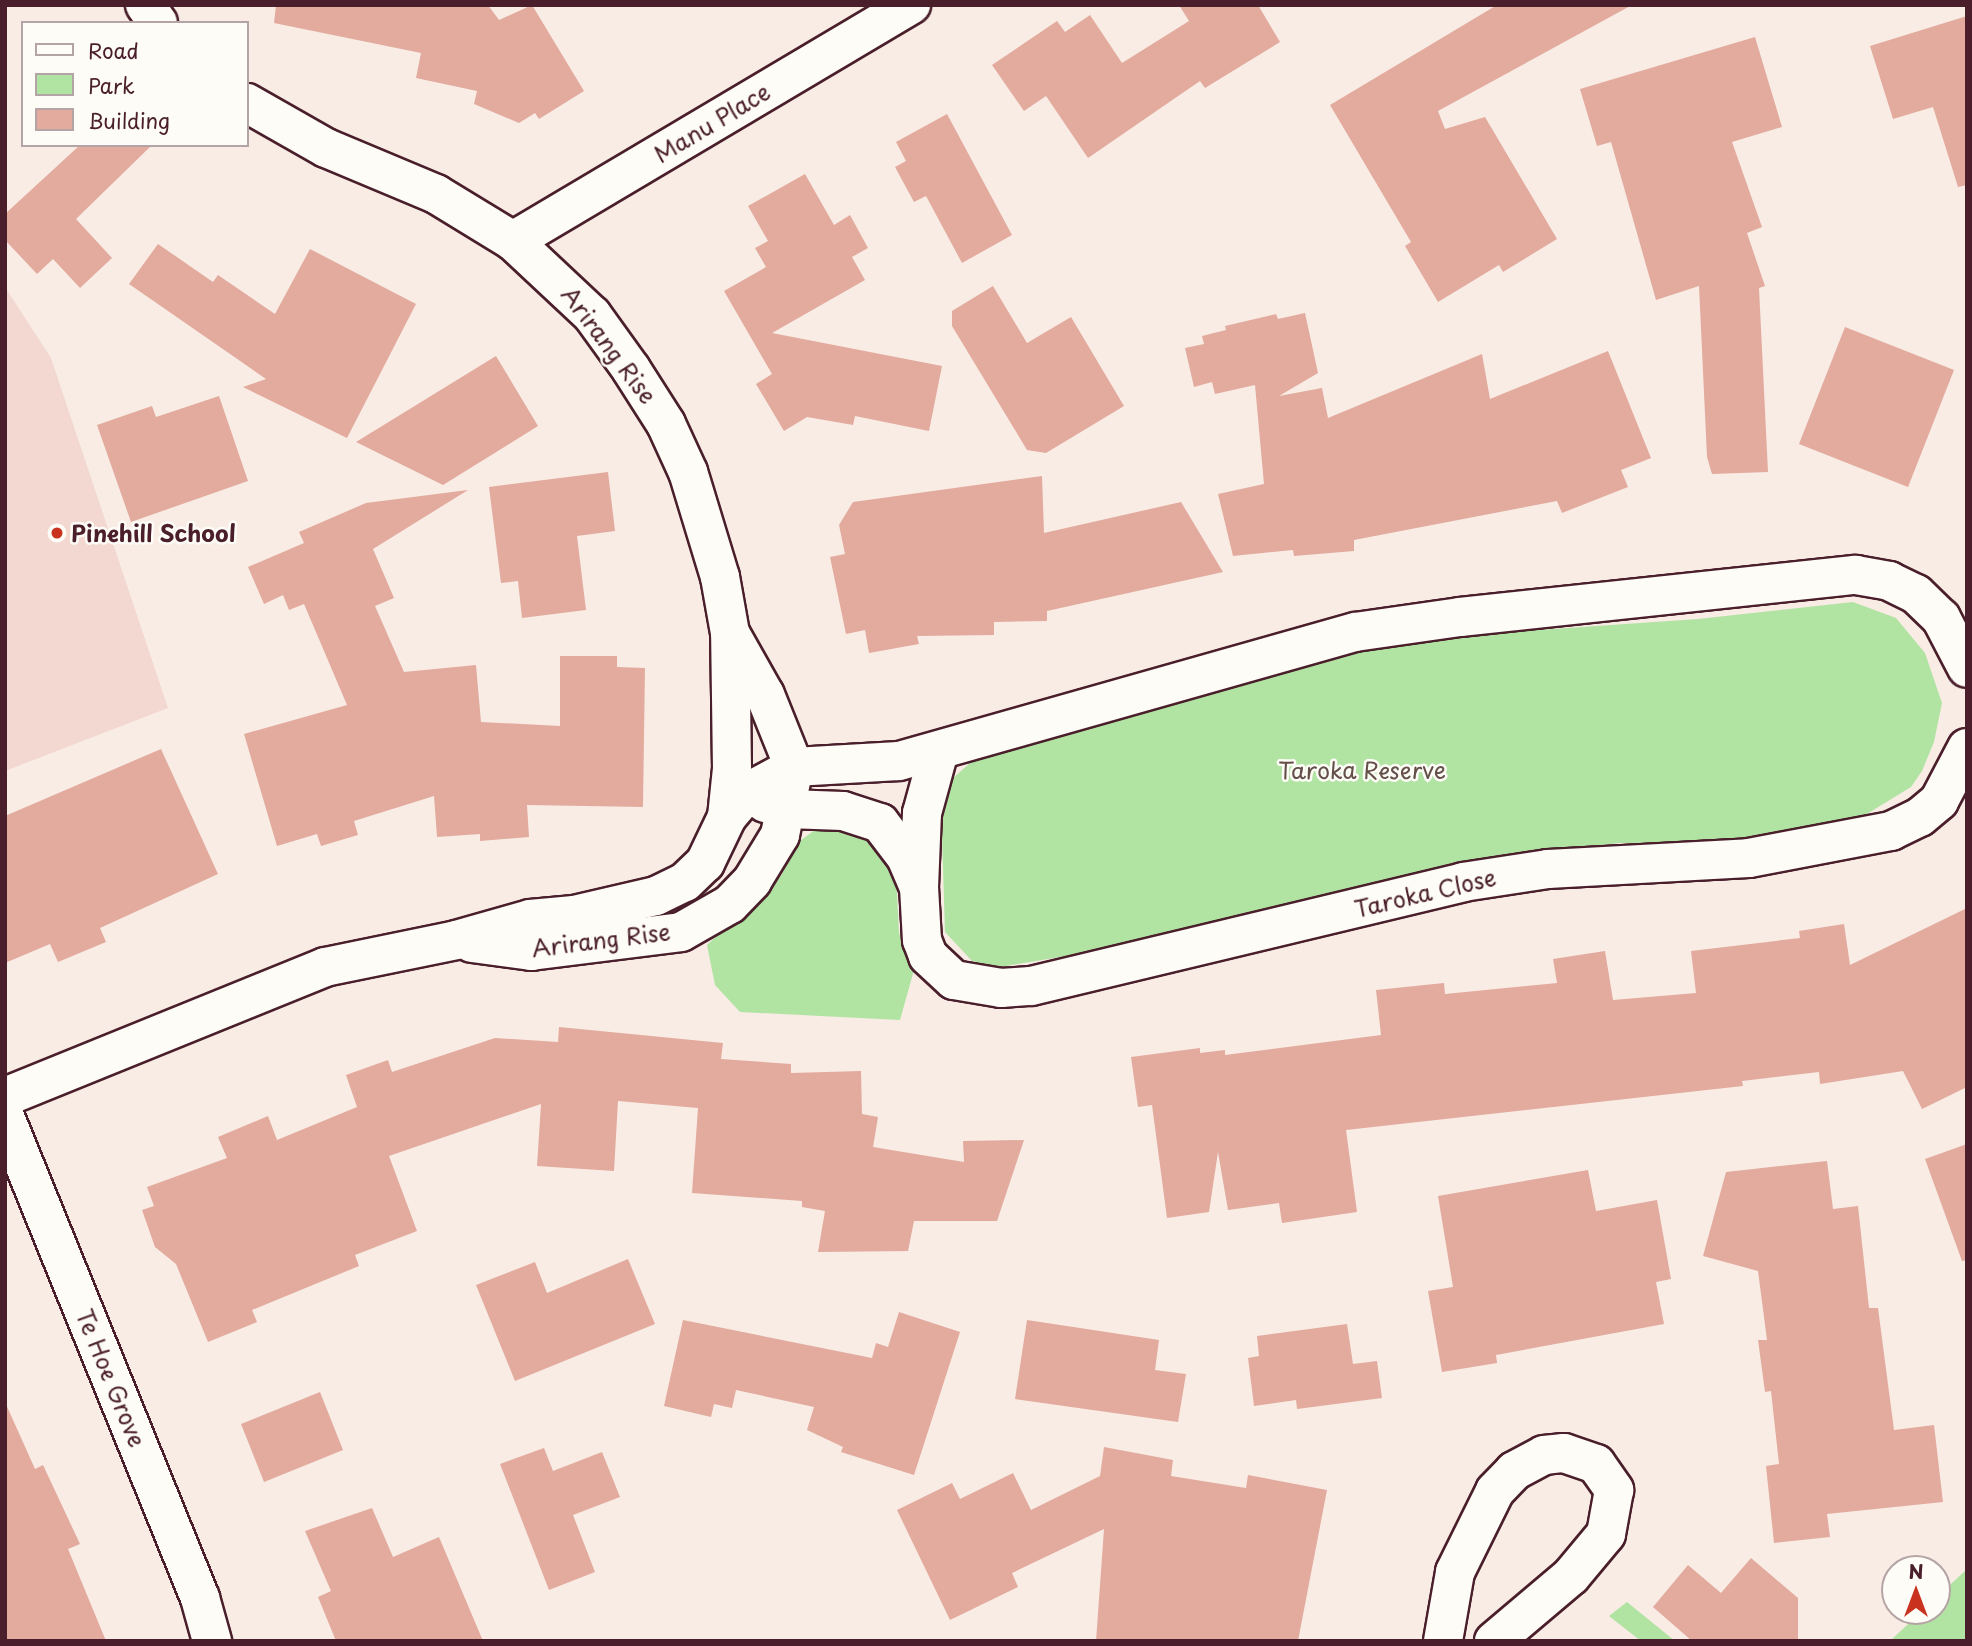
<!DOCTYPE html>
<style>
body{margin:0}
#map{position:relative;width:1972px;height:1646px;overflow:hidden;background:#f8ece5;font-family:"Playpen Sans",sans-serif}
div>[style]{position:absolute}
.built>*{inset:0;background:#f2d8d0}
.green>*{inset:0;background:#b1e3a3}
.building>*{inset:0;background:#e3aa9e}
.roads{filter:drop-shadow(2px 0 #4a1f2b) drop-shadow(-2px 0 #4a1f2b) drop-shadow(0 2px #4a1f2b) drop-shadow(0 -2px #4a1f2b)}
.minor>*{height:38px;margin:-19px;padding:0 19px;transform-origin:19px;border-radius:19px;background:#fdfcf7}
.dots>*{width:19px;height:19px;translate:-50% -50%;box-sizing:border-box;border:4px solid #fdfcf7;border-radius:50%}
span{translate:-50% -50%;white-space:nowrap;text-align:center;line-height:1.15;-webkit-text-stroke:5px #fdfcf7;paint-order:stroke}
.street-label{font-size:23px;color:#4a1f2b}
.poi-label{font-size:23px;color:#4a1f2b;font-weight:700}
.left{translate:0 -50%;text-align:left}
.park-label{font-size:23px;color:#645049}
.frame{position:absolute;inset:0;border:7px solid #4a1f2b;pointer-events:none}
.legend{position:absolute;left:21px;top:21px;width:228px;height:126px;box-sizing:border-box;background:#fdfcf7;border:2px solid #b5a4a5;margin:0;padding:9px 12px;list-style:none;font-size:21px;color:#4a1f2b}
.legend li{display:flex;align-items:center;gap:14px;height:35px}
.legend b{width:35px;border:2px solid #b5a4a5}
.north{position:absolute;left:1881px;top:1555px;width:70px;height:70px;box-sizing:border-box;background:#fdfcf7;border:2px solid #b5a4a5;border-radius:50%;rotate:0deg;font-size:19px;font-weight:700;line-height:28px;text-align:center;color:#4a1f2b}
.north::after{content:'';display:block;margin:auto;width:24px;height:32px;background:#c8321e;clip-path:polygon(50% 0,100% 100%,50% 72%,0 100%)}
</style>
<div id="map">
<div class="built">
<i style="clip-path:polygon(5px 287px,51px 358px,168px 708px,5px 771px)"></i>
</div>
<div class="green">
<i style="clip-path:polygon(1853px 602px,1896px 618px,1925px 653px,1942px 703px,1934px 742px,1922px 771px,1911px 787px,1862px 817px,1735px 842px,1620px 843px,1531px 853px,1103px 950px,999px 967px,972px 961px,945px 932px,941px 804px,951px 780px,981px 753px,1329px 659px,1435px 637px,1698px 619px)"></i>
<i style="clip-path:polygon(851px 825px,876px 844px,896px 875px,899px 933px,914px 970px,900px 1020px,740px 1012px,715px 985px,707px 945px,781px 876px,797px 843px,819px 827px)"></i>
<i style="clip-path:polygon(1967px 1569px,1967px 1641px,1890px 1641px,1922px 1611px,1937px 1611px,1937px 1597px)"></i>
<i style="clip-path:polygon(1627px 1602px,1675px 1641px,1641px 1641px,1609px 1616px)"></i>
</div>
<div class="building">
<i style="clip-path:polygon(276px 5px,488px 5px,499px 20px,532px 5px,584px 91px,539px 119px,535px 113px,519px 123px,474px 104px,477px 91px,416px 78px,421px 53px,274px 23px)"></i>
<i style="clip-path:polygon(1179px 5px,1258px 5px,1280px 42px,1205px 88px,1200px 81px,1088px 158px,1046px 96px,1024px 111px,992px 65px,1057px 21px,1065px 32px,1090px 15px,1122px 63px,1189px 21px)"></i>
<i style="clip-path:polygon(1497px 5px,1632px 5px,1438px 111px,1445px 129px,1485px 117px,1557px 239px,1503px 272px,1499px 265px,1438px 302px,1405px 246px,1411px 242px,1330px 105px)"></i>
<i style="clip-path:polygon(1967px 16px,1967px 185px,1958px 187px,1933px 107px,1893px 119px,1870px 46px)"></i>
<i style="clip-path:polygon(1755px 37px,1782px 127px,1732px 142px,1762px 227px,1747px 233px,1765px 286px,1759px 288px,1768px 472px,1712px 474px,1707px 457px,1699px 286px,1656px 300px,1611px 142px,1597px 146px,1580px 89px)"></i>
<i style="clip-path:polygon(947px 114px,1012px 235px,962px 263px,926px 196px,914px 202px,895px 167px,906px 161px,896px 142px)"></i>
<i style="clip-path:polygon(80px 145px,152px 145px,76px 219px,112px 258px,80px 288px,53px 259px,37px 274px,5px 240px,5px 214px)"></i>
<i style="clip-path:polygon(805px 174px,834px 225px,850px 215px,868px 248px,852px 257px,865px 280px,772px 333px,942px 366px,929px 431px,855px 416px,853px 425px,807px 417px,784px 431px,756px 384px,772px 374px,724px 291px,766px 267px,755px 248px,768px 241px,748px 206px)"></i>
<i style="clip-path:polygon(158px 244px,213px 282px,218px 275px,275px 314px,310px 249px,416px 304px,347px 438px,243px 387px,266px 379px,129px 284px)"></i>
<i style="clip-path:polygon(993px 286px,1027px 343px,1071px 317px,1124px 406px,1046px 453px,1027px 450px,952px 326px,952px 311px)"></i>
<i style="clip-path:polygon(1305px 313px,1318px 373px,1279px 396px,1322px 388px,1328px 418px,1482px 354px,1490px 399px,1608px 351px,1651px 458px,1621px 470px,1628px 487px,1562px 513px,1557px 501px,1354px 540px,1354px 551px,1294px 556px,1293px 550px,1233px 556px,1218px 494px,1264px 484px,1255px 385px,1215px 394px,1212px 382px,1194px 387px,1185px 348px,1204px 344px,1202px 336px,1226px 330px,1225px 326px,1276px 314px,1278px 319px)"></i>
<i style="clip-path:polygon(1845px 327px,1954px 370px,1908px 487px,1799px 444px)"></i>
<i style="clip-path:polygon(496px 356px,538px 426px,443px 485px,356px 442px)"></i>
<i style="clip-path:polygon(219px 396px,248px 481px,131px 522px,97px 425px,152px 406px,156px 417px)"></i>
<i style="clip-path:polygon(608px 472px,615px 531px,577px 536px,586px 610px,522px 618px,518px 581px,501px 583px,489px 487px)"></i>
<i style="clip-path:polygon(1042px 476px,1044px 533px,1181px 502px,1223px 572px,1047px 611px,1047px 621px,994px 622px,994px 635px,917px 636px,919px 644px,869px 653px,865px 630px,846px 634px,830px 557px,845px 554px,839px 525px,853px 502px)"></i>
<i style="clip-path:polygon(468px 490px,373px 549px,394px 598px,375px 606px,404px 672px,476px 665px,481px 722px,560px 726px,560px 656px,617px 656px,617px 667px,645px 668px,643px 807px,527px 805px,529px 837px,480px 841px,480px 834px,437px 837px,434px 796px,354px 821px,358px 835px,321px 846px,317px 834px,277px 846px,244px 734px,347px 705px,304px 604px,289px 610px,283px 595px,264px 604px,248px 567px,304px 543px,299px 532px,366px 503px)"></i>
<i style="clip-path:polygon(161px 749px,218px 874px,100px 928px,106px 942px,58px 962px,50px 944px,5px 963px,5px 816px)"></i>
<i style="clip-path:polygon(1967px 908px,1967px 1087px,1922px 1109px,1903px 1071px,1820px 1084px,1819px 1072px,1742px 1081px,1743px 1086px,1346px 1130px,1357px 1212px,1282px 1223px,1279px 1203px,1228px 1210px,1218px 1152px,1209px 1212px,1167px 1218px,1152px 1105px,1138px 1107px,1131px 1057px,1200px 1048px,1200px 1053px,1225px 1050px,1225px 1055px,1381px 1035px,1376px 990px,1444px 983px,1445px 994px,1557px 983px,1553px 959px,1605px 951px,1613px 1000px,1696px 993px,1691px 951px,1800px 938px,1799px 931px,1844px 924px,1850px 965px)"></i>
<i style="clip-path:polygon(559px 1027px,723px 1043px,721px 1059px,791px 1064px,791px 1073px,861px 1071px,862px 1114px,878px 1117px,873px 1147px,964px 1162px,963px 1141px,1024px 1140px,997px 1221px,914px 1221px,908px 1251px,818px 1252px,825px 1211px,802px 1207px,802px 1201px,692px 1193px,698px 1108px,618px 1101px,614px 1171px,537px 1166px,541px 1104px,389px 1156px,417px 1231px,355px 1255px,359px 1266px,252px 1310px,257px 1322px,208px 1342px,176px 1264px,155px 1247px,142px 1210px,154px 1206px,147px 1187px,227px 1158px,218px 1137px,268px 1116px,277px 1140px,357px 1107px,346px 1075px,388px 1060px,392px 1072px,495px 1038px,558px 1042px)"></i>
<i style="clip-path:polygon(1967px 1144px,1967px 1260px,1962px 1261px,1925px 1159px)"></i>
<i style="clip-path:polygon(1827px 1161px,1833px 1209px,1858px 1206px,1869px 1308px,1878px 1308px,1894px 1430px,1934px 1425px,1943px 1502px,1827px 1514px,1830px 1537px,1774px 1543px,1766px 1466px,1779px 1464px,1771px 1391px,1765px 1392px,1758px 1340px,1767px 1340px,1758px 1271px,1703px 1256px,1726px 1172px)"></i>
<i style="clip-path:polygon(1588px 1170px,1596px 1211px,1657px 1200px,1671px 1279px,1656px 1282px,1664px 1324px,1496px 1355px,1497px 1363px,1442px 1372px,1428px 1291px,1453px 1287px,1438px 1196px)"></i>
<i style="clip-path:polygon(628px 1259px,655px 1324px,515px 1381px,476px 1285px,535px 1262px,547px 1293px)"></i>
<i style="clip-path:polygon(899px 1312px,960px 1332px,914px 1475px,841px 1452px,843px 1447px,807px 1430px,814px 1407px,736px 1390px,732px 1408px,714px 1404px,711px 1417px,664px 1406px,683px 1320px,872px 1358px,876px 1343px,888px 1347px)"></i>
<i style="clip-path:polygon(1027px 1320px,1159px 1340px,1155px 1370px,1186px 1374px,1178px 1422px,1015px 1399px)"></i>
<i style="clip-path:polygon(1347px 1324px,1353px 1364px,1377px 1361px,1382px 1398px,1297px 1409px,1296px 1400px,1254px 1406px,1248px 1358px,1259px 1356px,1257px 1336px)"></i>
<i style="clip-path:polygon(320px 1392px,343px 1450px,264px 1482px,241px 1424px)"></i>
<i style="clip-path:polygon(5px 1402px,35px 1469px,43px 1465px,80px 1544px,68px 1549px,106px 1641px,5px 1641px)"></i>
<i style="clip-path:polygon(1104px 1447px,1173px 1460px,1171px 1476px,1246px 1488px,1248px 1475px,1327px 1490px,1298px 1641px,1096px 1641px,1104px 1529px,1012px 1573px,1018px 1587px,950px 1620px,897px 1510px,952px 1483px,960px 1499px,1013px 1473px,1031px 1510px,1100px 1476px)"></i>
<i style="clip-path:polygon(544px 1448px,553px 1471px,602px 1452px,620px 1497px,573px 1515px,595px 1572px,549px 1590px,500px 1464px)"></i>
<i style="clip-path:polygon(372px 1508px,393px 1557px,439px 1537px,483px 1641px,336px 1641px,318px 1597px,331px 1591px,305px 1531px)"></i>
<i style="clip-path:polygon(1751px 1558px,1798px 1598px,1798px 1641px,1692px 1641px,1653px 1607px,1688px 1565px,1721px 1593px)"></i>
</div>
<div class="roads">
<div class="minor">
<i style="left:145px;top:5px;width:22px;rotate:54deg"></i>
<i style="left:513px;top:241px;width:463px;rotate:-30.7deg"></i>
<i style="left:939px;top:751px;width:64px;rotate:105.3deg"></i>
<i style="left:922px;top:813px;width:74px;rotate:92.3deg"></i>
<i style="left:919px;top:887px;width:53px;rotate:86.8deg"></i>
<i style="left:922px;top:940px;width:17px;rotate:69deg"></i>
<i style="left:928px;top:956px;width:35px;rotate:43deg"></i>
<i style="left:954px;top:980px;width:48px;rotate:9.7deg"></i>
<i style="left:1001px;top:988px;width:30px;rotate:-4deg"></i>
<i style="left:1031px;top:986px;width:444px;rotate:-13.5deg"></i>
<i style="left:1463px;top:882px;width:86px;rotate:-8.7deg"></i>
<i style="left:1548px;top:869px;width:201px;rotate:-3.1deg"></i>
<i style="left:1749px;top:858px;width:145px;rotate:-10.8deg"></i>
<i style="left:1891px;top:831px;width:32px;rotate:-26deg"></i>
<i style="left:1920px;top:817px;width:25px;rotate:-40deg"></i>
<i style="left:1939px;top:801px;width:60px;rotate:-62.2deg"></i>
<i style="left:765px;top:803px;width:24px;rotate:15deg"></i>
<i style="left:788px;top:809px;width:55px;rotate:2.1deg"></i>
<i style="left:843px;top:811px;width:39px;rotate:18deg"></i>
<i style="left:880px;top:823px;width:43px;rotate:52.6deg"></i>
<i style="left:906px;top:857px;width:30px;rotate:67deg"></i>
<i style="left:727px;top:817px;width:33px;rotate:-50deg"></i>
<i style="left:748px;top:792px;width:52px;rotate:-28.5deg"></i>
<i style="left:794px;top:767px;width:105px;rotate:-3.3deg"></i>
<i style="left:899px;top:761px;width:474px;rotate:-15.8deg"></i>
<i style="left:1355px;top:632px;width:106px;rotate:-8.1deg"></i>
<i style="left:1460px;top:617px;width:398px;rotate:-6.1deg"></i>
<i style="left:1856px;top:575px;width:34px;rotate:10deg"></i>
<i style="left:1889px;top:581px;width:30px;rotate:26deg"></i>
<i style="left:1916px;top:594px;width:35px;rotate:44deg"></i>
<i style="left:1941px;top:618px;width:56px;rotate:62.5deg"></i>
<i style="left:472px;top:943px;width:60px;rotate:7.7deg"></i>
<i style="left:531px;top:951px;width:151px;rotate:-7.2deg"></i>
<i style="left:681px;top:932px;width:56px;rotate:-29.7deg"></i>
<i style="left:730px;top:904px;width:32px;rotate:-46deg"></i>
<i style="left:752px;top:881px;width:54px;rotate:-58.7deg"></i>
<i style="left:780px;top:835px;width:69px;rotate:-78.4deg"></i>
<i style="left:794px;top:767px;width:78px;rotate:-111.9deg"></i>
<i style="left:765px;top:695px;width:69px;rotate:-119.5deg"></i>
<i style="left:5px;top:1097px;width:345px;rotate:-22.1deg"></i>
<i style="left:325px;top:967px;width:134px;rotate:-11.6deg"></i>
<i style="left:456px;top:940px;width:77px;rotate:-15.8deg"></i>
<i style="left:530px;top:919px;width:44px;rotate:-5.2deg"></i>
<i style="left:574px;top:915px;width:84px;rotate:-13deg"></i>
<i style="left:656px;top:896px;width:32px;rotate:-26deg"></i>
<i style="left:685px;top:882px;width:28px;rotate:-44deg"></i>
<i style="left:705px;top:863px;width:51px;rotate:-64.4deg"></i>
<i style="left:727px;top:817px;width:48px;rotate:-84.1deg"></i>
<i style="left:732px;top:769px;width:136px;rotate:-90.8deg"></i>
<i style="left:730px;top:633px;width:57px;rotate:-100.1deg"></i>
<i style="left:720px;top:577px;width:110px;rotate:-106.9deg"></i>
<i style="left:688px;top:472px;width:53px;rotate:-114.6deg"></i>
<i style="left:666px;top:424px;width:65px;rotate:-122.5deg"></i>
<i style="left:631px;top:369px;width:67px;rotate:-125.8deg"></i>
<i style="left:592px;top:315px;width:108px;rotate:-136.9deg"></i>
<i style="left:513px;top:241px;width:90px;rotate:-148.6deg"></i>
<i style="left:436px;top:194px;width:119px;rotate:-157.3deg"></i>
<i style="left:326px;top:148px;width:91px;rotate:-150.3deg"></i>
<i style="left:5px;top:1117px;width:519px;rotate:67.93deg"></i>
<i style="left:200px;top:1598px;width:45px;rotate:74.4deg"></i>
<i style="left:1443px;top:1641px;width:70px;rotate:-80.1deg"></i>
<i style="left:1455px;top:1572px;width:90px;rotate:-63.7deg"></i>
<i style="left:1495px;top:1491px;width:28px;rotate:-46deg"></i>
<i style="left:1514px;top:1471px;width:34px;rotate:-28deg"></i>
<i style="left:1544px;top:1455px;width:20px;rotate:-6deg"></i>
<i style="left:1564px;top:1453px;width:34px;rotate:19deg"></i>
<i style="left:1596px;top:1464px;width:32px;rotate:55deg"></i>
<i style="left:1614px;top:1490px;width:45px;rotate:100.3deg"></i>
<i style="left:1606px;top:1534px;width:55px;rotate:129.8deg"></i>
<i style="left:1571px;top:1576px;width:101px;rotate:139.8deg"></i>
</div>
</div>
<div class="dots">
<i style="left:57px;top:533px;background:#c8321e"></i>
</div>
<div class="street-label">
<span style="left:712px;top:123px;rotate:-31deg">Manu Place</span>
<span style="left:609px;top:345px;rotate:53deg">Arirang Rise</span>
<span style="left:1425px;top:893px;rotate:-13deg">Taroka Close</span>
<span style="left:601px;top:940px;rotate:-7deg">Arirang Rise</span>
<span style="left:111px;top:1378px;rotate:68deg">Te Hoe Grove</span>
</div>
<div class="poi-label">
<span class="left" style="left:71px;top:533px">Pinehill School</span>
</div>
<div class="park-label">
<span style="left:1362px;top:770px">Taroka Reserve</span>
</div>
<div class="frame"></div>
<ul class="legend">
<li><b style="height:9px;background:#fdfcf7"></b>Road</li>
<li><b style="height:19px;background:#b1e3a3"></b>Park</li>
<li><b style="height:19px;background:#e3aa9e"></b>Building</li>
</ul>
<div class="north">N</div>
</div>
